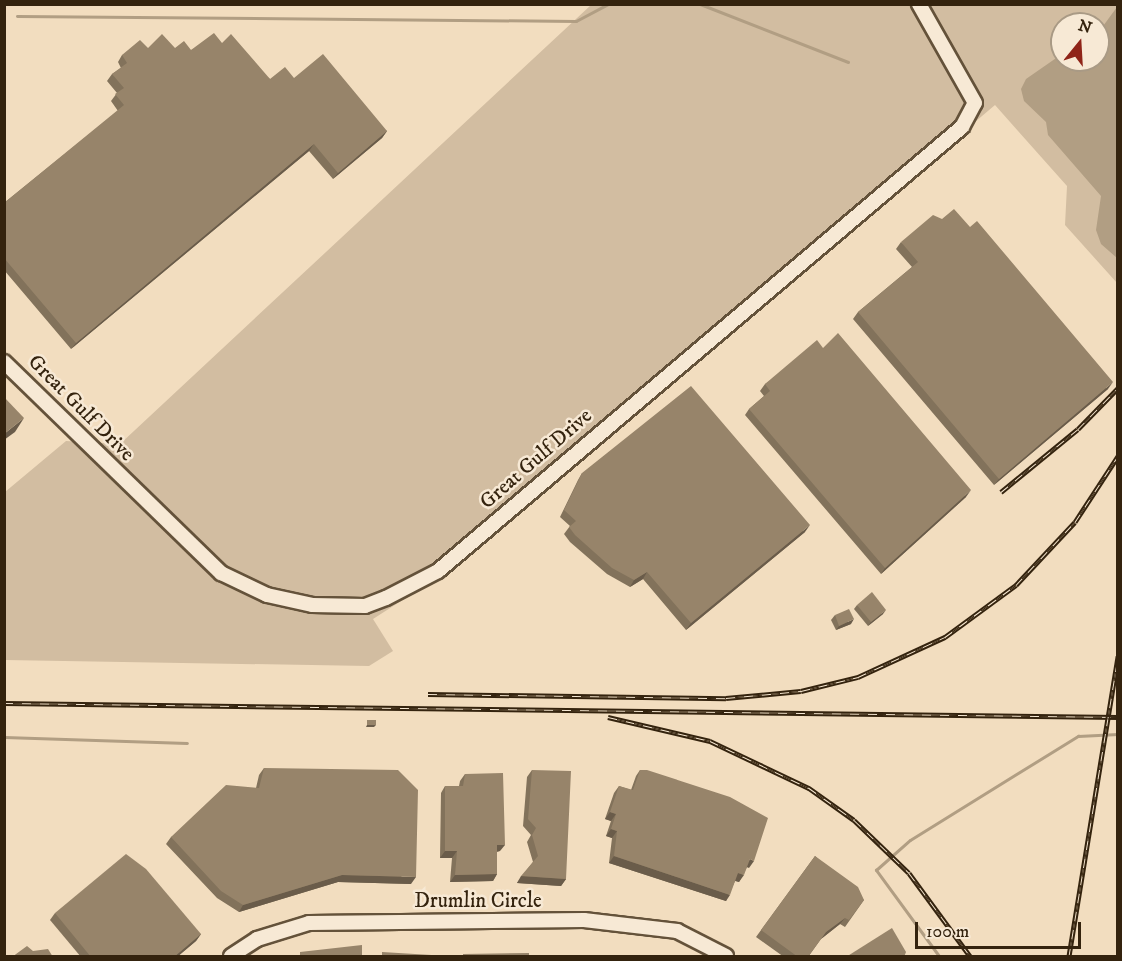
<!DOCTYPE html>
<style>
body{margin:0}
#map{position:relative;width:1122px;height:961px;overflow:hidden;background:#f2ddbf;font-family:"IM FELL DW Pica",serif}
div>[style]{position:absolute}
.green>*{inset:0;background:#d2bda1}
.water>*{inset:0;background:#b19e83}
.stream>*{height:3px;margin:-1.5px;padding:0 1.5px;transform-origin:1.5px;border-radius:1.5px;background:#b19e83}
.roads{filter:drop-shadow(2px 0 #64523a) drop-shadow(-2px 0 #64523a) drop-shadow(0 2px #64523a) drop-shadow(0 -2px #64523a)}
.minor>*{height:14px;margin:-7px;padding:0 7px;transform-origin:7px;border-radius:7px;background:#f7e9d5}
.rail>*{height:5px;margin-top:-2.5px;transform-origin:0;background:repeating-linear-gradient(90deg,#f7e9d5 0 9px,#34230e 0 18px);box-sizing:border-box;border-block:2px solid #34230e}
.wall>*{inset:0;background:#82725b}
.shaded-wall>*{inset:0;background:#6a5c4a}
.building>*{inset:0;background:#97846a}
span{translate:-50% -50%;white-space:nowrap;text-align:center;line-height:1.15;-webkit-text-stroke:5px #f7e9d5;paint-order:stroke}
.street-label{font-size:21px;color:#34230e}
.frame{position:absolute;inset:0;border:6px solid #34230e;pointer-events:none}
.north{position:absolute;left:1050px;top:12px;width:60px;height:60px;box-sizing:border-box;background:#f7e9d5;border:2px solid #a99a85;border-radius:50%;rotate:18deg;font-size:16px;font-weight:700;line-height:24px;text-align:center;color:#34230e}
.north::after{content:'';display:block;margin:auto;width:21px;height:27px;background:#8f2418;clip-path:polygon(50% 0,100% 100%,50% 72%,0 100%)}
.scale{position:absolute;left:915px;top:922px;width:166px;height:27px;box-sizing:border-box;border:3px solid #34230e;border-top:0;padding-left:8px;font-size:18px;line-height:21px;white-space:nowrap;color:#34230e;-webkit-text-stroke:4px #f7e9d5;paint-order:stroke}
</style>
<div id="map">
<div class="green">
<i style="clip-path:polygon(evenodd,591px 5px,1117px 5px,1117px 283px,1065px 225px,1067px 186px,995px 105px,437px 578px,373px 619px,393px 651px,369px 666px,5px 660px,5px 492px,66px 441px,120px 444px,591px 5px,1062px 24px,1098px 24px,1098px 60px,1062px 60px,1062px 24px)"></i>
</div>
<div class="water">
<i style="clip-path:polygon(1117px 7px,1117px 258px,1101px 244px,1096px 230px,1101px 196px,1048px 135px,1046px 122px,1024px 101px,1021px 89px,1026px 79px,1062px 54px,1062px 60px,1098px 60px,1098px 33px)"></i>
</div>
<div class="stream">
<i style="left:700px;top:4px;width:159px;rotate:21.4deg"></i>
<i style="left:17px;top:16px;width:559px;rotate:0.51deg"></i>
<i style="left:576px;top:21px;width:36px;rotate:-28deg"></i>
<i style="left:4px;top:737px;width:183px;rotate:1.9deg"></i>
<i style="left:939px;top:956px;width:107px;rotate:-126.2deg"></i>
<i style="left:876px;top:870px;width:45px;rotate:-41.4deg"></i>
<i style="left:910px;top:840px;width:198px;rotate:-31.8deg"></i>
<i style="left:1078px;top:736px;width:40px;rotate:-2.9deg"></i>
</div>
<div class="roads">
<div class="minor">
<i style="left:4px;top:362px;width:303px;rotate:44.2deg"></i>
<i style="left:221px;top:573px;width:51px;rotate:25.6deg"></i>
<i style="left:267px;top:595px;width:46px;rotate:12.5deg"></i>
<i style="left:312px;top:605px;width:53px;rotate:1.1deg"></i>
<i style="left:365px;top:606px;width:22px;rotate:-21deg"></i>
<i style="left:386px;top:598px;width:59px;rotate:-27.4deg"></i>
<i style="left:438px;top:571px;width:687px;rotate:-40.28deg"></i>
<i style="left:962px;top:127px;width:27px;rotate:-62deg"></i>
<i style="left:975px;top:103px;width:114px;rotate:-119.5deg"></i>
<i style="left:231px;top:956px;width:31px;rotate:-33deg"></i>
<i style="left:257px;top:939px;width:54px;rotate:-17.1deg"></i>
<i style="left:309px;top:923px;width:275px;rotate:-0.6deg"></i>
<i style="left:584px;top:920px;width:94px;rotate:6.7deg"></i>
<i style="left:677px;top:931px;width:55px;rotate:27deg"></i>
</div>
</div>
<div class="rail">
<i style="left:1001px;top:492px;width:99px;rotate:-39.3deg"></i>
<i style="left:1078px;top:429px;width:57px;rotate:-45.7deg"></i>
<i style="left:428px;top:694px;width:298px;rotate:0.8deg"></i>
<i style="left:726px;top:698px;width:75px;rotate:-5.3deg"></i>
<i style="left:801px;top:691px;width:59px;rotate:-13.8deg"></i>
<i style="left:858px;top:677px;width:96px;rotate:-24.7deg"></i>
<i style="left:945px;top:637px;width:88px;rotate:-36.2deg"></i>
<i style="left:1016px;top:585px;width:86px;rotate:-46.9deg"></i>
<i style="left:1075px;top:522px;width:79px;rotate:-56.9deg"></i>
<i style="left:4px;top:703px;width:1114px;rotate:0.72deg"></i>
<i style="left:608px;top:717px;width:105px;rotate:13.2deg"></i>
<i style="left:710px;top:741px;width:110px;rotate:25.4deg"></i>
<i style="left:809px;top:788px;width:55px;rotate:35.4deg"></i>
<i style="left:854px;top:820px;width:76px;rotate:43.9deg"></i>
<i style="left:909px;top:873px;width:103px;rotate:53.7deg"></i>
<i style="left:1069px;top:956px;width:304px;rotate:-80.7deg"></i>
</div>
<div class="wall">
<i style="clip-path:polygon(222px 43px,270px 79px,294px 78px,387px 131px,382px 138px,333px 179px,309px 151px,71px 349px,4px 270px,4px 203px,118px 111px,111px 101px,117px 93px,107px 81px,112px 74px,121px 68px,118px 62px,122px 55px,148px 48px,175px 48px,191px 50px)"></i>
<i style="clip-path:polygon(901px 242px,1108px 389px,994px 485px,853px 319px,858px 312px,912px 267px,896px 249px)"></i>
<i style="clip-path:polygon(823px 348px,966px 497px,881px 574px,745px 415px,749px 409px,764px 396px,760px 391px,765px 384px)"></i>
<i style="clip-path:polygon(582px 473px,805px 532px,686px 630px,643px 579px,630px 587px,607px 574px,570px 542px,564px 534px,570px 526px,560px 517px,578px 480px)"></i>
<i style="clip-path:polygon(857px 605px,883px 614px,868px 626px,854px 609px)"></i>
<i style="clip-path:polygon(835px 615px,851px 624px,836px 630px,831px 620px)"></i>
<i style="clip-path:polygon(264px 768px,411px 884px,338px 882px,239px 912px,217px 898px,166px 844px,171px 837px,256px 788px,259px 775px)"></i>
<i style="clip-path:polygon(532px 770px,566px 879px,561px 886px,517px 883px,533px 862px,527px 842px,531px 835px,523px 826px,527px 777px)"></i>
<i style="clip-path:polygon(640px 770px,749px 868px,747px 867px,739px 882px,735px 881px,726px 901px,609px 863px,612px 838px,606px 836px,611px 821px,605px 819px,614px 793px,619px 786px,631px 790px,636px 776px)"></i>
<i style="clip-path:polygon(465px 774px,500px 851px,497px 852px,497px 874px,493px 881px,450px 882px,452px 858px,440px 858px,441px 793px,445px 786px,459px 786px,460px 781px)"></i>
<i style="clip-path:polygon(815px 856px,864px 900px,845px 927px,840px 924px,821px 939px,808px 957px,784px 957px,756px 937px)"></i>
<i style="clip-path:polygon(55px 913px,201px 934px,196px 941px,177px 957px,81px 957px,50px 920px)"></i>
</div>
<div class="shaded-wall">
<i style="clip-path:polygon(387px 131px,382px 138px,333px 179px,338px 173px)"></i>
<i style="clip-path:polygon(314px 144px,309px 151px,71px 349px,76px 343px)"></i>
<i style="clip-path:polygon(1113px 382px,1108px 389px,994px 485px,999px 479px)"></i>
<i style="clip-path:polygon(24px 418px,15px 432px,4px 440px,4px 434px)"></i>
<i style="clip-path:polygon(971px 490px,966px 497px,881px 574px,885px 568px)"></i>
<i style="clip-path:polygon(810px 525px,805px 532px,686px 630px,691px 623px)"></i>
<i style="clip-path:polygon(647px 572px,643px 579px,630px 587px,634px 580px)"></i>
<i style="clip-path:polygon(886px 610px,883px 614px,868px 626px,871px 622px)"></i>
<i style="clip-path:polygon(854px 619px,851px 624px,836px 630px,839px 626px)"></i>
<i style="clip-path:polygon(367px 725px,376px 725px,374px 727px,366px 727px)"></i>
<i style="clip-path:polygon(610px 812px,616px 814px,611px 821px,605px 819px)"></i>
<i style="clip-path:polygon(611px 829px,617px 831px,612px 838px,606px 836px)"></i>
<i style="clip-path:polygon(497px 845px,505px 845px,500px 851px,492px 852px)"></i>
<i style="clip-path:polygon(445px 851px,457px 851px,452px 858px,440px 858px)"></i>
<i style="clip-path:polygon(614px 856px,730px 895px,726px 901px,609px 863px)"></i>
<i style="clip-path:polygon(750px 859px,754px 861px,749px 868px,745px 866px)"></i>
<i style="clip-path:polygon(738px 873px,744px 875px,739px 882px,733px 880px)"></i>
<i style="clip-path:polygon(497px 874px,493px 881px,450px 882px,455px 875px)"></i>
<i style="clip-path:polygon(342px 875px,416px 877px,411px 884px,338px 882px,239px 912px,243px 905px)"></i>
<i style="clip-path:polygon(521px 876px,566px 879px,561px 886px,517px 883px)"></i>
<i style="clip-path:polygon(845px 918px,840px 924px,821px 939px,826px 932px)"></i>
<i style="clip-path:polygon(201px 934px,196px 941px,177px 957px,174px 957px)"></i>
</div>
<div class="building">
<i style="clip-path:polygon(214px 33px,222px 43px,231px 34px,270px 79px,285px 67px,294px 78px,323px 54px,387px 131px,338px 173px,314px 144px,76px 343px,4px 258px,4px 203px,124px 105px,115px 94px,124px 88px,112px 74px,127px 63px,122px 55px,140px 40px,148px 48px,162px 34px,175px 48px,184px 41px,191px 50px)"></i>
<i style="clip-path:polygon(954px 209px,970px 227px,977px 221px,1113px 382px,999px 479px,858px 312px,918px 262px,901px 242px,933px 215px,942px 219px)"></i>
<i style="clip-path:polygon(838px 333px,971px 490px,885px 568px,749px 409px,770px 391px,765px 384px,817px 340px,823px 348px)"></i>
<i style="clip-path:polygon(691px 386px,810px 525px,691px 623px,647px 572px,634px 580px,612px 568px,575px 535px,569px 527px,576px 521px,564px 510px,582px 473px)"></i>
<i style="clip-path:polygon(4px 397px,24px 418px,4px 434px)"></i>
<i style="clip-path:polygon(872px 592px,886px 610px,871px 622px,857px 605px)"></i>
<i style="clip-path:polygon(849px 609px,854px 619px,839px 626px,835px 615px)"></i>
<i style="clip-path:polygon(367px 720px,376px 720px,376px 725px,367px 725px)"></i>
<i style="clip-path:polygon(264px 768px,398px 770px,418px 790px,416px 877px,342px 875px,243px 905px,221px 891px,171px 837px,226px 785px,259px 788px)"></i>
<i style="clip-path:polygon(532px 770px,571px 771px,566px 879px,521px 876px,538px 856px,532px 835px,536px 828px,528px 819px)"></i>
<i style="clip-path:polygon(640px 770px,647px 770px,730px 797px,768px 818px,754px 861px,750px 859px,744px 875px,738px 873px,730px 895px,614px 856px,617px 831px,611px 829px,616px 814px,610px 812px,619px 786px,633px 790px)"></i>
<i style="clip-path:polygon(503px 773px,505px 845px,497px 845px,497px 874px,455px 875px,457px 851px,445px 851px,445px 786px,463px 786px,465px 774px)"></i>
<i style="clip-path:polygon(126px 854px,146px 869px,201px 934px,174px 957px,91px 957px,55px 913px)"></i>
<i style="clip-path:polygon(815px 856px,858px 887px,864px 900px,849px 920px,845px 918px,826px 932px,808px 957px,798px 957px,761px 930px)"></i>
<i style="clip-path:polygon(892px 928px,906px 952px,904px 957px,846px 957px)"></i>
<i style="clip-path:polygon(362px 945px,362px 957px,300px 957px,300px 952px)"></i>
<i style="clip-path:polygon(27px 946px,33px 951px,48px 949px,53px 957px,12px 957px)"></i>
<i style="clip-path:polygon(382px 952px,448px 956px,448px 957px,382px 957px)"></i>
<i style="clip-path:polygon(529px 953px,529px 957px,463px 957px,463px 954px)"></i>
</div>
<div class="street-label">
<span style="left:81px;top:408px;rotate:45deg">Great Gulf Drive</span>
<span style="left:536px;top:459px;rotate:-41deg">Great Gulf Drive</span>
<span style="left:478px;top:901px">Drumlin Circle</span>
</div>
<div class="frame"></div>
<div class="north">N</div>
<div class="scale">100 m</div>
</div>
